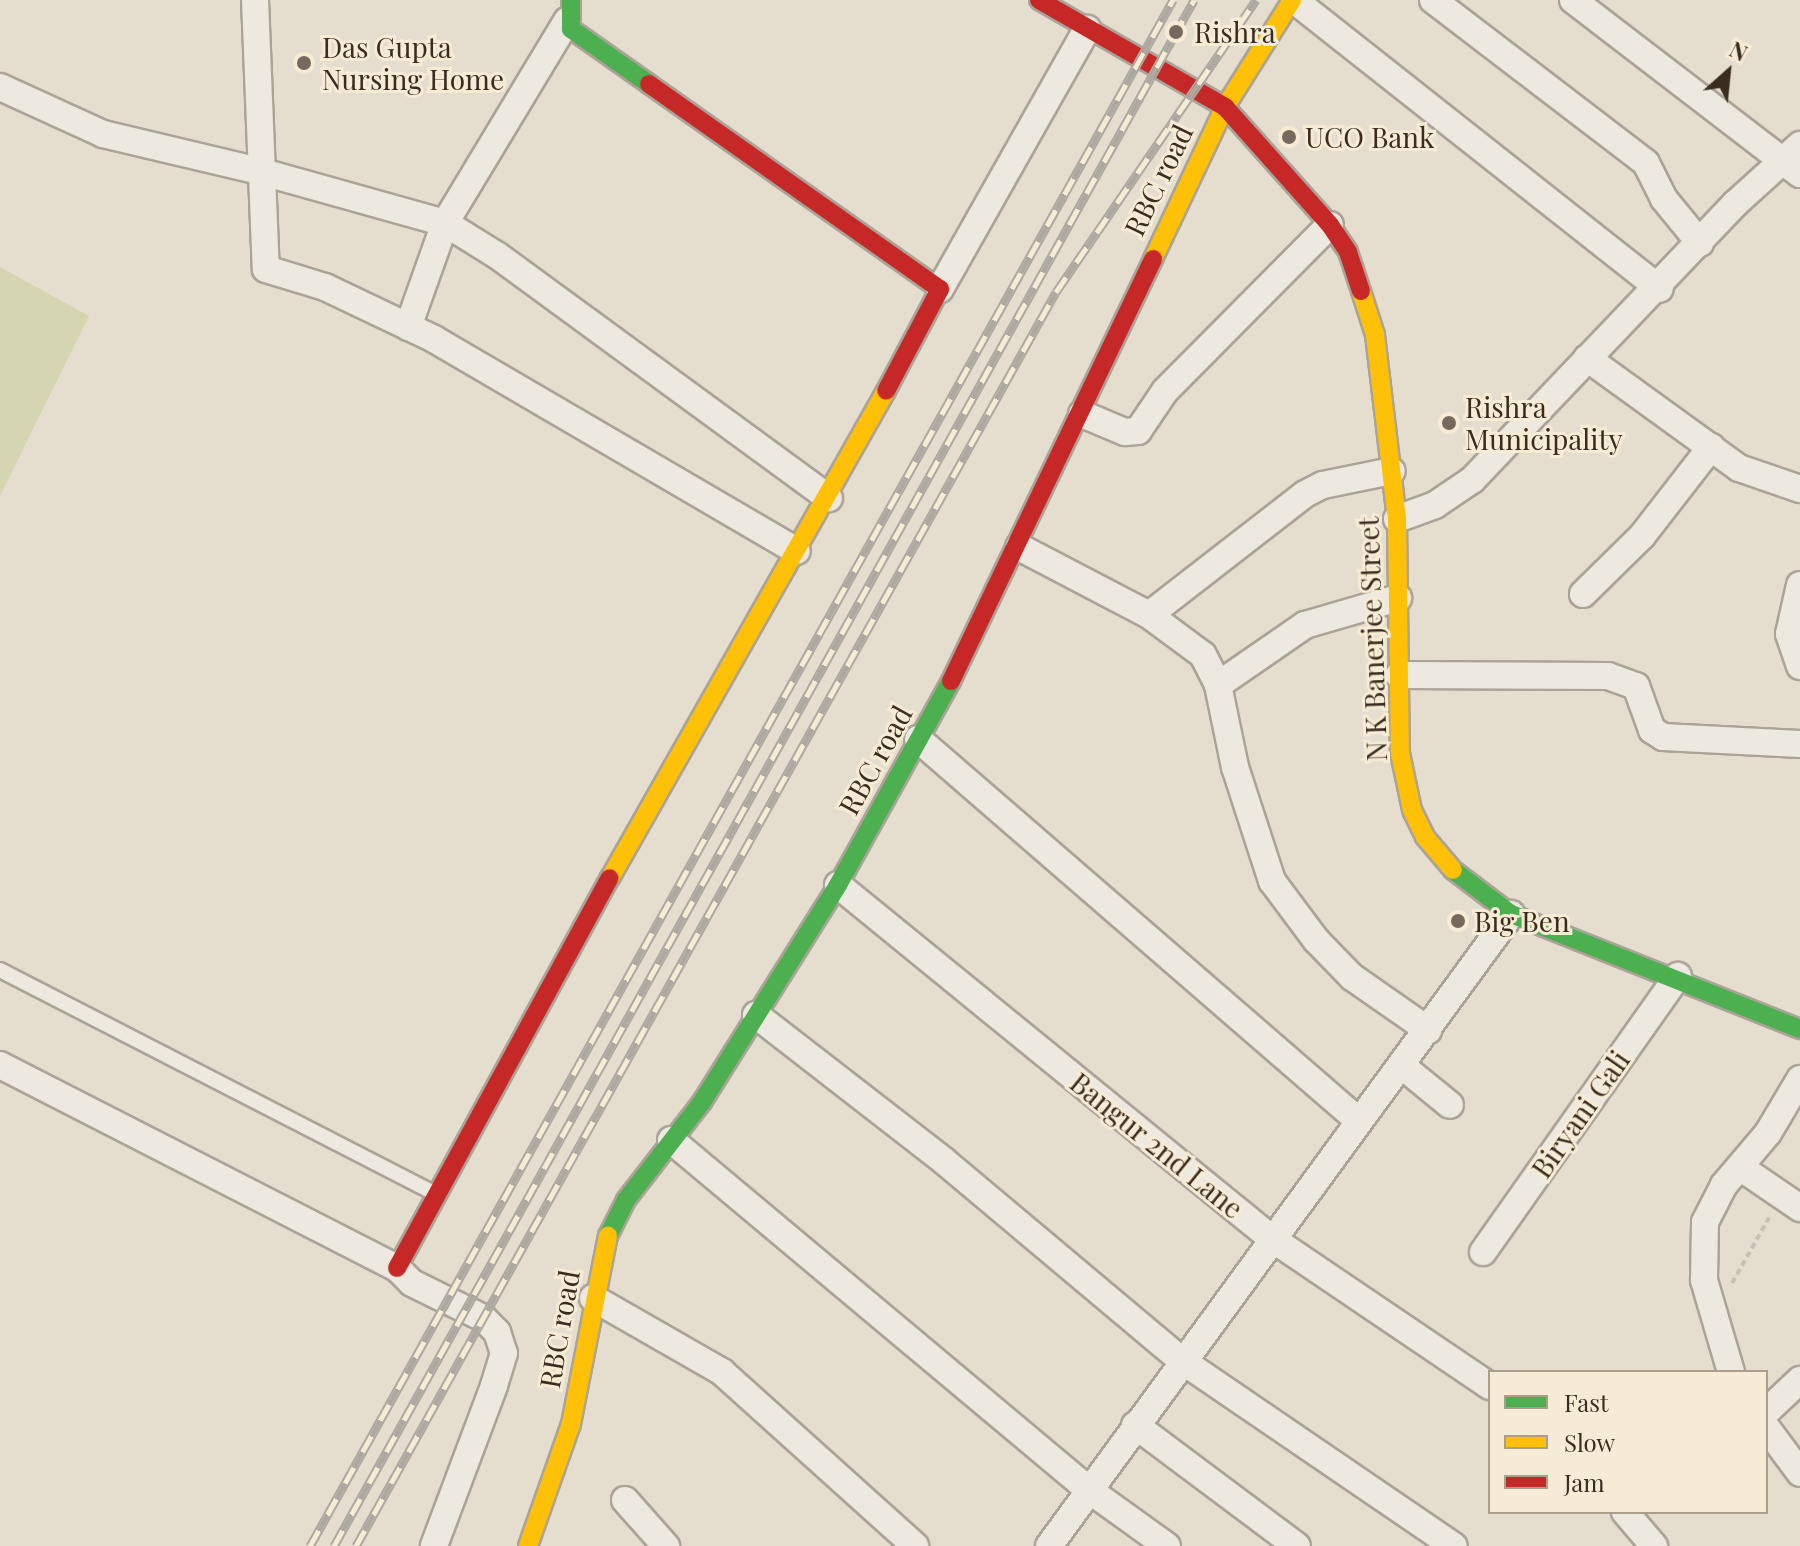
<!DOCTYPE html>
<style>
body{margin:0}
#map{position:relative;width:1800px;height:1546px;overflow:hidden;background:#e5decf;font-family:"Playfair Display",serif}
div>[style]{position:absolute}
.green>*{inset:0;background:#d5d5b1}
.path>*{height:4px;margin-top:-2px;transform-origin:0;background:repeating-linear-gradient(90deg,#c6c0b7 0 6px,transparent 0 10px)}
.roads{filter:drop-shadow(2px 0 #aba397) drop-shadow(-2px 0 #aba397) drop-shadow(0 2px #aba397) drop-shadow(0 -2px #aba397)}
.lane>*{height:14px;margin:-7px;padding:0 7px;transform-origin:7px;border-radius:7px;background:#ede9e0}
.street>*{height:26px;margin:-13px;padding:0 13px;transform-origin:13px;border-radius:13px;background:#ede9e0}
.fast>*{height:18px;margin:-9px;padding:0 9px;transform-origin:9px;border-radius:9px;background:#4caf50}
.slow>*{height:18px;margin:-9px;padding:0 9px;transform-origin:9px;border-radius:9px;background:#ffc107}
.jam>*{height:18px;margin:-9px;padding:0 9px;transform-origin:9px;border-radius:9px;background:#c62828}
.rail>*{height:9px;margin-top:-4.5px;transform-origin:0;background:repeating-linear-gradient(90deg,#f6ecd5 0 18px,#ada8a0 0 36px);box-sizing:border-box;border-block:2px solid #ada8a0}
.dots>*{width:22px;height:22px;translate:-50% -50%;box-sizing:border-box;border:4px solid #f6ecd5;border-radius:50%}
span{translate:-50% -50%;white-space:nowrap;text-align:center;line-height:1.15;-webkit-text-stroke:6px #f6ecd5;paint-order:stroke}
.poi-label{font-size:28px;color:#3a2c1f}
.left{translate:0 -50%;text-align:left}
.street-label{font-size:28px;color:#3a2c1f}
.legend{position:absolute;left:1488px;top:1370px;width:280px;height:144px;box-sizing:border-box;background:#f6ecd5;border:2px solid #ab9f8c;margin:0;padding:10px 14px;list-style:none;font-size:24px;color:#3a2c1f}
.legend li{display:flex;align-items:center;gap:16px;height:40px}
.legend b{width:40px;border:2px solid #ab9f8c}
.north{position:absolute;left:1688px;top:32px;width:80px;height:80px;-webkit-text-stroke:6px #f6ecd5;paint-order:stroke;rotate:27deg;font-size:22px;font-weight:700;line-height:32px;text-align:center;color:#3a2c1f}
.north::after{content:'';display:block;margin:auto;width:28px;height:36px;background:#3a2c1f;clip-path:polygon(50% 0,100% 100%,50% 72%,0 100%)}
</style>
<div id="map">
<div class="green">
<i style="clip-path:polygon(0 267px,89px 316px,0 496px)"></i>
</div>
<div class="path">
<i style="left:1732px;top:1283px;width:75px;rotate:-60.4deg"></i>
</div>
<div class="roads">
<div class="lane">
<i style="left:0;top:970px;width:492px;rotate:27.2deg"></i>
</div>
<div class="street">
<i style="left:255px;top:0;width:269px;rotate:87.7deg"></i>
<i style="left:266px;top:269px;width:62px;rotate:17deg"></i>
<i style="left:325px;top:287px;width:121px;rotate:25.5deg"></i>
<i style="left:434px;top:339px;width:420px;rotate:30.3deg"></i>
<i style="left:1294px;top:0;width:466px;rotate:38.3deg"></i>
<i style="left:1433px;top:0;width:268px;rotate:37.4deg"></i>
<i style="left:1646px;top:163px;width:40px;rotate:63.4deg"></i>
<i style="left:1664px;top:199px;width:57px;rotate:50.7deg"></i>
<i style="left:1573px;top:0;width:286px;rotate:37.5deg"></i>
<i style="left:0;top:87px;width:113px;rotate:24.5deg"></i>
<i style="left:103px;top:134px;width:160px;rotate:13.3deg"></i>
<i style="left:259px;top:171px;width:193px;rotate:15.6deg"></i>
<i style="left:445px;top:223px;width:62px;rotate:31.9deg"></i>
<i style="left:498px;top:256px;width:410px;rotate:36.2deg"></i>
<i style="left:940px;top:289px;width:299px;rotate:-60.5deg"></i>
<i style="left:408px;top:327px;width:110px;rotate:-70.4deg"></i>
<i style="left:445px;top:223px;width:236px;rotate:-58.9deg"></i>
<i style="left:1587px;top:358px;width:188px;rotate:35.9deg"></i>
<i style="left:1739px;top:468px;width:65px;rotate:19deg"></i>
<i style="left:1082px;top:414px;width:47px;rotate:22.7deg"></i>
<i style="left:1125px;top:432px;width:13px;rotate:-4deg"></i>
<i style="left:1138px;top:431px;width:48px;rotate:-56deg"></i>
<i style="left:1165px;top:391px;width:234px;rotate:-45.2deg"></i>
<i style="left:1397px;top:519px;width:40px;rotate:-20.2deg"></i>
<i style="left:1435px;top:505px;width:45px;rotate:-34deg"></i>
<i style="left:1472px;top:480px;width:381px;rotate:-46.4deg"></i>
<i style="left:1735px;top:204px;width:88px;rotate:-42.2deg"></i>
<i style="left:1019px;top:547px;width:147px;rotate:27.6deg"></i>
<i style="left:1149px;top:615px;width:67px;rotate:36.5deg"></i>
<i style="left:1203px;top:655px;width:34px;rotate:63deg"></i>
<i style="left:1218px;top:685px;width:84px;rotate:78.3deg"></i>
<i style="left:1235px;top:767px;width:120px;rotate:72deg"></i>
<i style="left:1272px;top:881px;width:74px;rotate:53.3deg"></i>
<i style="left:1316px;top:940px;width:52px;rotate:45.8deg"></i>
<i style="left:1352px;top:977px;width:93px;rotate:34.9deg"></i>
<i style="left:1800px;top:585px;width:50px;rotate:102.7deg"></i>
<i style="left:1789px;top:634px;width:34px;rotate:71deg"></i>
<i style="left:1583px;top:594px;width:83px;rotate:-44.5deg"></i>
<i style="left:1642px;top:536px;width:113px;rotate:-52.2deg"></i>
<i style="left:1149px;top:615px;width:197px;rotate:-37.8deg"></i>
<i style="left:1305px;top:494px;width:20px;rotate:-27deg"></i>
<i style="left:1323px;top:485px;width:70px;rotate:-11.5deg"></i>
<i style="left:1399px;top:675px;width:209px;rotate:0.3deg"></i>
<i style="left:1608px;top:676px;width:30px;rotate:20deg"></i>
<i style="left:1636px;top:686px;width:47px;rotate:70deg"></i>
<i style="left:1652px;top:730px;width:13px;rotate:32deg"></i>
<i style="left:1663px;top:737px;width:137px;rotate:2.9deg"></i>
<i style="left:1218px;top:685px;width:106px;rotate:-34.6deg"></i>
<i style="left:1305px;top:625px;width:97px;rotate:-16.2deg"></i>
<i style="left:918px;top:739px;width:583px;rotate:40.9deg"></i>
<i style="left:838px;top:885px;width:559px;rotate:39.19deg"></i>
<i style="left:1271px;top:1238px;width:264px;rotate:34.1deg"></i>
<i style="left:756px;top:1015px;width:238px;rotate:37.8deg"></i>
<i style="left:944px;top:1161px;width:309px;rotate:40deg"></i>
<i style="left:1181px;top:1360px;width:330px;rotate:34.3deg"></i>
<i style="left:0;top:1065px;width:446px;rotate:27.1deg"></i>
<i style="left:397px;top:1268px;width:21px;rotate:45deg"></i>
<i style="left:412px;top:1283px;width:79px;rotate:26.2deg"></i>
<i style="left:483px;top:1318px;width:20px;rotate:45deg"></i>
<i style="left:497px;top:1332px;width:22px;rotate:72deg"></i>
<i style="left:504px;top:1353px;width:34px;rotate:107deg"></i>
<i style="left:494px;top:1386px;width:171px;rotate:110.6deg"></i>
<i style="left:1401px;top:1065px;width:63px;rotate:39.2deg"></i>
<i style="left:671px;top:1140px;width:545px;rotate:39.94deg"></i>
<i style="left:1089px;top:1490px;width:96px;rotate:35.7deg"></i>
<i style="left:1740px;top:1167px;width:73px;rotate:34.3deg"></i>
<i style="left:1483px;top:1252px;width:338px;rotate:-54.8deg"></i>
<i style="left:593px;top:1298px;width:149px;rotate:29.8deg"></i>
<i style="left:722px;top:1372px;width:260px;rotate:42deg"></i>
<i style="left:1731px;top:1372px;width:96px;rotate:-106.4deg"></i>
<i style="left:1704px;top:1280px;width:58px;rotate:-89deg"></i>
<i style="left:1705px;top:1222px;width:42px;rotate:-62.8deg"></i>
<i style="left:1724px;top:1185px;width:68px;rotate:-49.8deg"></i>
<i style="left:1768px;top:1133px;width:63px;rotate:-59.3deg"></i>
<i style="left:1766px;top:1412px;width:47px;rotate:-43.3deg"></i>
<i style="left:1135px;top:1425px;width:202px;rotate:36.8deg"></i>
<i style="left:1766px;top:1427px;width:57px;rotate:53.5deg"></i>
<i style="left:625px;top:1500px;width:62px;rotate:48.3deg"></i>
<i style="left:1625px;top:1512px;width:45px;rotate:49.5deg"></i>
<i style="left:1049px;top:1546px;width:783px;rotate:-53.83deg"></i>
</div>
<div class="fast">
<i style="left:571px;top:0;width:29px;rotate:90deg"></i>
<i style="left:571px;top:29px;width:95px;rotate:35.2deg"></i>
<i style="left:1453px;top:870px;width:73px;rotate:37.2deg"></i>
<i style="left:1511px;top:914px;width:311px;rotate:21.7deg"></i>
<i style="left:608px;top:1236px;width:40px;rotate:-63.4deg"></i>
<i style="left:626px;top:1200px;width:124px;rotate:-52.2deg"></i>
<i style="left:702px;top:1102px;width:256px;rotate:-57.9deg"></i>
<i style="left:838px;top:885px;width:233px;rotate:-61deg"></i>
</div>
<div class="slow">
<i style="left:1153px;top:259px;width:168px;rotate:-64.7deg"></i>
<i style="left:1225px;top:107px;width:126px;rotate:-57.9deg"></i>
<i style="left:1361px;top:291px;width:46px;rotate:72.3deg"></i>
<i style="left:1375px;top:335px;width:185px;rotate:83.2deg"></i>
<i style="left:1397px;top:519px;width:234px;rotate:89.3deg"></i>
<i style="left:1400px;top:753px;width:58px;rotate:78.1deg"></i>
<i style="left:1412px;top:810px;width:30px;rotate:64deg"></i>
<i style="left:1425px;top:837px;width:43px;rotate:49.7deg"></i>
<i style="left:610px;top:878px;width:560px;rotate:-60.46deg"></i>
<i style="left:528px;top:1546px;width:129px;rotate:-70.6deg"></i>
<i style="left:571px;top:1424px;width:192px;rotate:-78.9deg"></i>
</div>
<div class="jam">
<i style="left:1039px;top:0;width:215px;rotate:29.9deg"></i>
<i style="left:1225px;top:107px;width:158px;rotate:48.3deg"></i>
<i style="left:1330px;top:225px;width:32px;rotate:56deg"></i>
<i style="left:1348px;top:252px;width:41px;rotate:71.6deg"></i>
<i style="left:649px;top:84px;width:356px;rotate:35.2deg"></i>
<i style="left:940px;top:289px;width:115px;rotate:117.9deg"></i>
<i style="left:951px;top:681px;width:468px;rotate:-64.4deg"></i>
<i style="left:397px;top:1268px;width:444px;rotate:-61.4deg"></i>
</div>
</div>
<div class="rail">
<i style="left:310px;top:1546px;width:1771px;rotate:-60.83deg"></i>
<i style="left:334px;top:1546px;width:1769px;rotate:-60.91deg"></i>
<i style="left:356px;top:1546px;width:1436px;rotate:-60.83deg"></i>
<i style="left:1056px;top:292px;width:354px;rotate:-55.6deg"></i>
</div>
<div class="dots">
<i style="left:1176px;top:32px;background:#766a5d"></i>
<i style="left:304px;top:63px;background:#766a5d"></i>
<i style="left:1289px;top:137px;background:#766a5d"></i>
<i style="left:1449px;top:423px;background:#766a5d"></i>
<i style="left:1458px;top:921px;background:#766a5d"></i>
</div>
<div class="poi-label">
<span class="left" style="left:1194px;top:32px">Rishra</span>
<span class="left" style="left:322px;top:63px">Das Gupta<br>Nursing Home</span>
<span class="left" style="left:1305px;top:137px">UCO Bank</span>
<span class="left" style="left:1465px;top:423px">Rishra<br>Municipality</span>
<span class="left" style="left:1474px;top:921px">Big Ben</span>
</div>
<div class="street-label">
<span style="left:1158px;top:180px;rotate:-64deg">RBC road</span>
<span style="left:1372px;top:639px;rotate:-92deg">N K Banerjee Street</span>
<span style="left:875px;top:760px;rotate:-61deg">RBC road</span>
<span style="left:1580px;top:1114px;rotate:-55deg">Biryani Gali</span>
<span style="left:1157px;top:1145px;rotate:39deg">Bangur 2nd Lane</span>
<span style="left:559px;top:1329px;rotate:-80deg">RBC road</span>
</div>
<ul class="legend">
<li><b style="height:10px;background:#4caf50"></b>Fast</li>
<li><b style="height:10px;background:#ffc107"></b>Slow</li>
<li><b style="height:10px;background:#c62828"></b>Jam</li>
</ul>
<div class="north">N</div>
</div>
